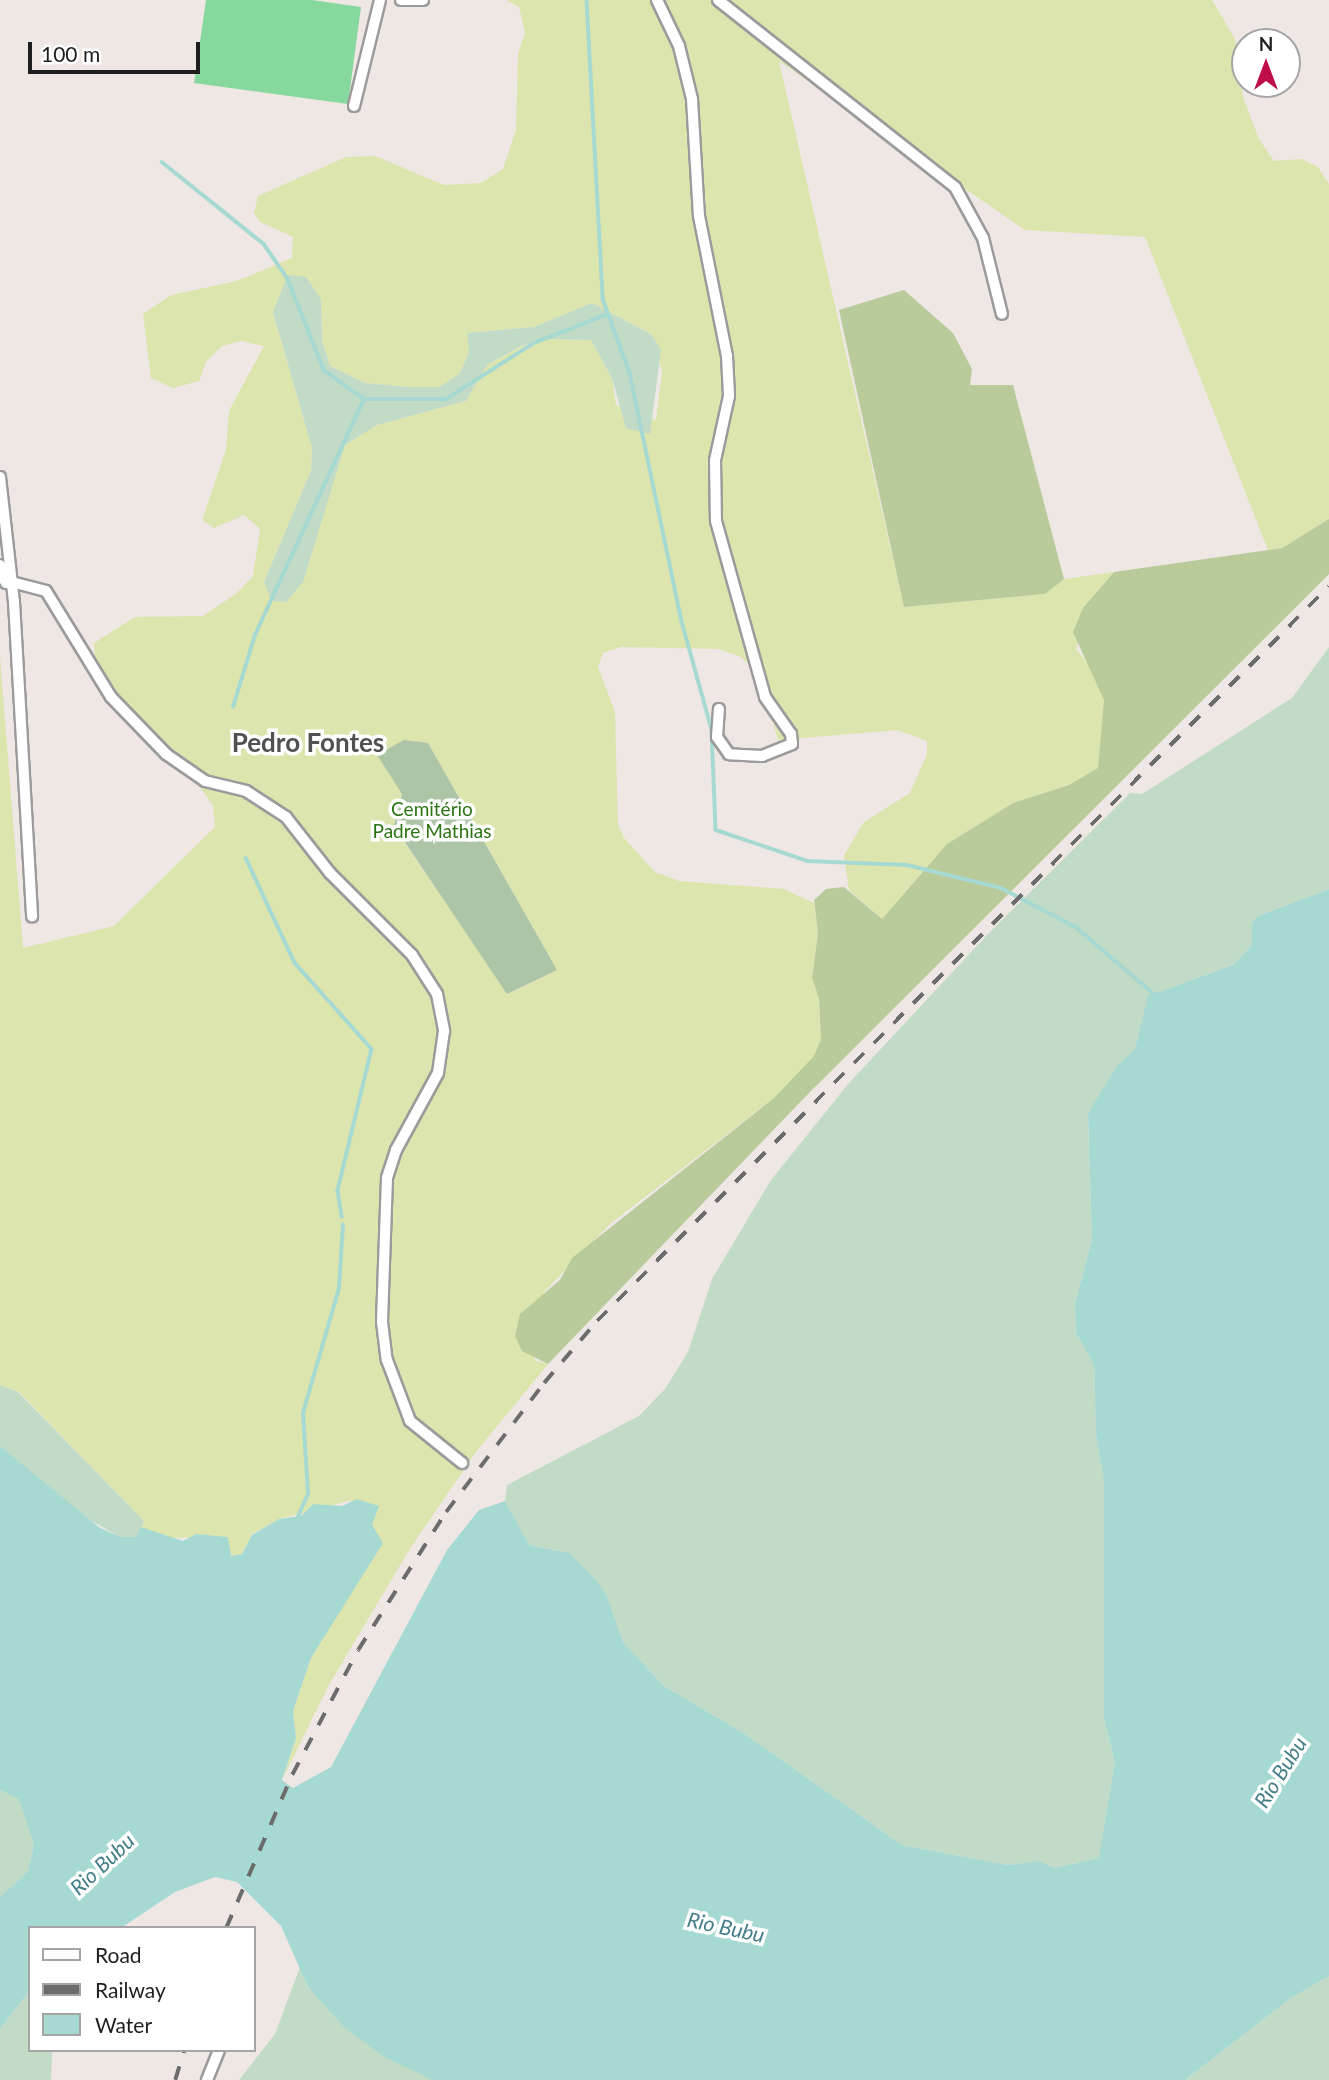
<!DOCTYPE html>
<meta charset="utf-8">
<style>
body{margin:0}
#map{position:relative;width:1329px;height:2080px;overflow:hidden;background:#eee7e4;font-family:Lato,sans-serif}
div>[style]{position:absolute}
.grass>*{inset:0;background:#dce5ad}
.forest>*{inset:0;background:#b9cb9b}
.wetland>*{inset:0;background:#c2dbc7}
.cemetery>*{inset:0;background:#acc5a7}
.pitch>*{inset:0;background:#87d89d}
.water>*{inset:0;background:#a7d9d3}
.stream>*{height:3.5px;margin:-1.75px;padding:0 1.75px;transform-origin:1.75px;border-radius:1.75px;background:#a7d9d3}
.roads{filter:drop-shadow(2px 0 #9b9b9b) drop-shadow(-2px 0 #9b9b9b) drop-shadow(0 2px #9b9b9b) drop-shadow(0 -2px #9b9b9b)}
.street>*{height:10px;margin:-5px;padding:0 5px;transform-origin:5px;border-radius:5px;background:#fff}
.rail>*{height:3.5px;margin-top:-1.75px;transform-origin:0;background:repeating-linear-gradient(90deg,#6c6c6c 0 14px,transparent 0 28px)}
span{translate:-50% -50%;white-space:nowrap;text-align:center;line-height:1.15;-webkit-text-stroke:7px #fff;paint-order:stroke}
.park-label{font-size:19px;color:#2c7512}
.water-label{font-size:21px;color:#437e89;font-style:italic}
.district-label{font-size:26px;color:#515151;font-weight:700}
.legend{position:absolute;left:28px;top:1926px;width:228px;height:126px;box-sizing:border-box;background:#fff;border:2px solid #a5a5a5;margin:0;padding:9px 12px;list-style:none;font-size:21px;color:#1e1e1e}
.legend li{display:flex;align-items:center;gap:14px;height:35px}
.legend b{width:35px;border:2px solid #a5a5a5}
.north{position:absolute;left:1231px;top:28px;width:70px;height:70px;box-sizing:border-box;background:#fff;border:2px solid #a5a5a5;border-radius:50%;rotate:0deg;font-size:19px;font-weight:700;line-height:28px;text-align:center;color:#1e1e1e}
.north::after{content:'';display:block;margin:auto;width:24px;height:32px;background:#be0d49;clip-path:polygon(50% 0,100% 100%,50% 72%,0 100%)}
.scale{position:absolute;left:28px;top:42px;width:172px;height:32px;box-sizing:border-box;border:4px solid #1e1e1e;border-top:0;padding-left:9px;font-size:21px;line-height:24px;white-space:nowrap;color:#1e1e1e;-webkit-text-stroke:5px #fff;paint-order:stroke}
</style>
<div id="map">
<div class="grass">
<i style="clip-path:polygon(evenodd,506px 0,1212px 0,1235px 39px,1243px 97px,1259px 139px,1274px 161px,1302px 159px,1318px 167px,1329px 184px,1329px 519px,1282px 548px,1268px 550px,1145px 237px,1025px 230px,779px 61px,904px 607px,1045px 594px,1064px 579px,1114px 572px,1097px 591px,1076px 649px,1094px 671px,1104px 700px,1099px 768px,1069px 785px,1013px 803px,947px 844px,882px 919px,849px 890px,844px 855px,864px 822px,910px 793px,927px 754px,927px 741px,897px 730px,778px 740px,759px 673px,741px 657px,719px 649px,671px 648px,620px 647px,603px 653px,598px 667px,615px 712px,618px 825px,624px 838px,655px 872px,679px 881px,784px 889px,814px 903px,818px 933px,812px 978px,819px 998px,821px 1039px,814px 1056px,774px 1098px,611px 1223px,544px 1292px,534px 1360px,548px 1364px,476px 1452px,411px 1547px,330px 1683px,283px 1778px,296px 1738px,293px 1711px,311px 1658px,374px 1553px,372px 1525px,351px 1500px,279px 1519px,252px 1534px,242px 1554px,231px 1556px,228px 1537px,168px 1538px,141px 1527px,143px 1520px,19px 1392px,0 1385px,0 657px,23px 948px,114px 926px,215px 827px,213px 806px,195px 780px,110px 687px,95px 660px,94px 643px,135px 617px,203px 616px,237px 593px,253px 576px,260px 529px,244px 515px,214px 528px,202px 520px,226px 450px,229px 411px,264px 346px,241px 341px,222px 346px,206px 362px,199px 381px,173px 388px,151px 378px,143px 314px,171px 295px,237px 281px,292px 258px,293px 237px,260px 222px,254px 213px,258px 196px,346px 157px,375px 156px,444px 185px,481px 183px,503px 169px,516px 130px,518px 54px,525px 33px,519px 7px,506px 0,321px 299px,322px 341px,330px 366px,365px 383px,407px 387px,440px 387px,460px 373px,469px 352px,468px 333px,534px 327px,592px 303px,651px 334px,662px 371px,656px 420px,616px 405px,612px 378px,591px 340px,547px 339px,521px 346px,487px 365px,466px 401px,377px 425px,345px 445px,331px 482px,264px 582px,311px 471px,312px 448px,273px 312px,321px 299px,506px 0,428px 743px,557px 970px,508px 994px,394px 827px,402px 794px,428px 743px)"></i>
</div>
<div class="forest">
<i style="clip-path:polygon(904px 290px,953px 333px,972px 369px,970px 385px,1013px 385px,1064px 579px,1045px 594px,904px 607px,839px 310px)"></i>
<i style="clip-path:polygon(1329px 519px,1329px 574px,809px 1093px,548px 1364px,522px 1351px,515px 1336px,520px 1314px,560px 1280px,572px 1258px,774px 1098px,814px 1056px,821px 1039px,819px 998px,812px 978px,818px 933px,814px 900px,826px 889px,844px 887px,882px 919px,947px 844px,1013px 803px,1069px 785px,1098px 768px,1104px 700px,1073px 632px,1083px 608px,1114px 572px,1282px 548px)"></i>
</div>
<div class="wetland">
<i style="clip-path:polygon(288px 275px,306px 277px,321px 299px,322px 341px,330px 366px,365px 383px,407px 387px,440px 387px,460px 373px,469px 352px,467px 333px,534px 327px,592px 303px,651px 334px,661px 350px,650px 434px,626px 428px,612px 378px,591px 340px,547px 339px,521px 346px,487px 365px,466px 401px,377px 425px,345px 445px,303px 582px,286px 602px,272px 601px,264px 582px,311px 471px,312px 448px,273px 312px)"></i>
<i style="clip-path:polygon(1329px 647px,1329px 889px,1258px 916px,1252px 923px,1252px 945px,1233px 965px,1149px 996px,1135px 1049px,1088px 1113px,1092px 1239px,1075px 1304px,1076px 1333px,1094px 1363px,1096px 1434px,1104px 1482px,1104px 1718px,1115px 1763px,1106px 1842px,1099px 1858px,1054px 1868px,1038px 1862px,1008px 1865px,902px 1845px,745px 1734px,664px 1686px,623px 1642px,606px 1593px,556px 1550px,529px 1545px,521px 1535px,505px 1501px,507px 1485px,639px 1416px,665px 1389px,688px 1352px,712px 1279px,771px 1180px,849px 1083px,988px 934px,1130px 793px,1142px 794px,1292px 698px)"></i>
<i style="clip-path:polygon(0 1385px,18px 1392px,144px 1521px,136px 1538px,120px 1537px,79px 1514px,0 1446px)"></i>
<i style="clip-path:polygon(0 1790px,19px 1798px,34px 1845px,28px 1871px,0 1897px)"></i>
<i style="clip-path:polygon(300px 1967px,308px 1988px,432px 2080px,239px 2080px,275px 2034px)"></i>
<i style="clip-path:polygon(1329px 1976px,1329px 2080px,1185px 2080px,1291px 1998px)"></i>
<i style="clip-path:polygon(30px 1990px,30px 2050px,52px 2050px,51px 2080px,0 2080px,0 2029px)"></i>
</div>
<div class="cemetery">
<i style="clip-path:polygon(404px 740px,428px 743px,557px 970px,507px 994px,394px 826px,402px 794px,377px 755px)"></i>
</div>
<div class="pitch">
<i style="clip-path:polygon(206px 0,312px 0,361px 7px,348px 104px,194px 83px)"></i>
</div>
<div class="water">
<i style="clip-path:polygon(1329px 889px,1329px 1976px,1291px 1998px,1185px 2080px,432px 2080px,383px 2056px,344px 2027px,308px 1987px,281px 1926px,237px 1882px,215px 1877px,175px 1892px,121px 1928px,30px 1928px,30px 1990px,0 2029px,0 1897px,28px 1871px,34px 1845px,19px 1799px,0 1790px,0 1446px,100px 1528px,121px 1537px,136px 1537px,141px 1527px,183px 1541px,196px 1534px,228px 1537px,231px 1556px,242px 1554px,252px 1535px,279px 1519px,301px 1516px,313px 1504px,342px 1506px,357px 1499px,379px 1506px,372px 1525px,383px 1543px,311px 1658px,293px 1711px,296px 1738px,282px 1780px,293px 1788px,331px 1767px,447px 1550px,479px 1510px,505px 1501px,529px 1545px,569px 1553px,592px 1576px,606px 1593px,623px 1642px,664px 1686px,745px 1734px,902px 1845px,1008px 1865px,1038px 1861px,1054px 1868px,1099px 1858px,1115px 1763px,1104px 1718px,1104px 1482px,1096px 1434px,1094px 1364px,1076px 1333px,1075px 1304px,1092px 1239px,1088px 1113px,1117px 1066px,1135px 1049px,1148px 996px,1233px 965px,1252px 945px,1252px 923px,1258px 916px)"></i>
</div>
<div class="stream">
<i style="left:587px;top:0;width:299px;rotate:86.9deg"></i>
<i style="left:603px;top:299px;width:79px;rotate:70deg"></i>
<i style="left:630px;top:373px;width:250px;rotate:78.2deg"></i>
<i style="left:681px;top:618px;width:116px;rotate:74.5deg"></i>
<i style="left:712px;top:730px;width:100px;rotate:87.7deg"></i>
<i style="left:716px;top:830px;width:97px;rotate:18.6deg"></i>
<i style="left:808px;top:861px;width:99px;rotate:2.3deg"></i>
<i style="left:907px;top:865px;width:97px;rotate:13.7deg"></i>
<i style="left:1001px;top:888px;width:85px;rotate:27.5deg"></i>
<i style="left:1076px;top:927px;width:104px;rotate:40.7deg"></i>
<i style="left:162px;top:162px;width:131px;rotate:38.8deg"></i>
<i style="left:264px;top:244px;width:42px;rotate:55.6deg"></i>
<i style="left:288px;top:279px;width:98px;rotate:68.4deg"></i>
<i style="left:324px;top:370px;width:49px;rotate:35.9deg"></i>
<i style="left:364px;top:399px;width:82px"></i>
<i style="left:446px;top:399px;width:104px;rotate:-32.5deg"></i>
<i style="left:534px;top:343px;width:77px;rotate:-21.3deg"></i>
<i style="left:233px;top:707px;width:75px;rotate:-73deg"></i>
<i style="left:255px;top:635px;width:260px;rotate:-65.2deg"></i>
<i style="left:246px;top:858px;width:116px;rotate:65deg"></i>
<i style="left:295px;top:963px;width:115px;rotate:48.2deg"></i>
<i style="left:372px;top:1049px;width:146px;rotate:103.5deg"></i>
<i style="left:338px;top:1191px;width:26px;rotate:81deg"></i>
<i style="left:296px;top:1521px;width:30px;rotate:-66deg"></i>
<i style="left:308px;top:1494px;width:81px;rotate:-93.5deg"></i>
<i style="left:303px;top:1413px;width:130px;rotate:-73.9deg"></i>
<i style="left:339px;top:1288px;width:63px;rotate:-86.4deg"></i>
</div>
<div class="roads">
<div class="street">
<i style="left:401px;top:0;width:22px"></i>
<i style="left:657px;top:0;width:51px;rotate:64.4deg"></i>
<i style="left:679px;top:46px;width:55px;rotate:76.2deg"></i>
<i style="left:692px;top:99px;width:117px;rotate:86.6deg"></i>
<i style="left:699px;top:216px;width:143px;rotate:78.7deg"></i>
<i style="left:727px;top:356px;width:40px;rotate:87.1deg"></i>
<i style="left:729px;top:396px;width:66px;rotate:102.3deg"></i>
<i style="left:715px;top:460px;width:61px;rotate:89.1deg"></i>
<i style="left:716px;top:521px;width:183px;rotate:74.4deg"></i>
<i style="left:765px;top:697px;width:45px;rotate:54.9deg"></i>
<i style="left:791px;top:734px;width:10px;rotate:84deg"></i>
<i style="left:792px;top:744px;width:32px;rotate:158deg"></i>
<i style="left:762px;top:756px;width:33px;rotate:-177deg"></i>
<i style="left:729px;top:754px;width:21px;rotate:-125deg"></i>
<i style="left:717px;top:737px;width:28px;rotate:-86deg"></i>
<i style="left:718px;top:0;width:302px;rotate:38.3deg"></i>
<i style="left:955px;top:187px;width:58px;rotate:61.2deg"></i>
<i style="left:983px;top:238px;width:78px;rotate:76deg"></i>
<i style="left:354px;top:106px;width:109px;rotate:-76.2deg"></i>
<i style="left:0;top:477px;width:126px;rotate:83.6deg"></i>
<i style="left:14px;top:602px;width:315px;rotate:86.7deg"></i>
<i style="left:0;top:565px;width:19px;rotate:72deg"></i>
<i style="left:4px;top:580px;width:43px;rotate:14.7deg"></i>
<i style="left:46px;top:591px;width:124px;rotate:58.5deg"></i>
<i style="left:111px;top:697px;width:79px;rotate:46deg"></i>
<i style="left:166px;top:754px;width:47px;rotate:34.7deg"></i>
<i style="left:205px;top:781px;width:42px;rotate:13.7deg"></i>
<i style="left:246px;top:791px;width:48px;rotate:33deg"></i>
<i style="left:286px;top:817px;width:71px;rotate:51.8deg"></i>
<i style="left:330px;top:873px;width:116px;rotate:45deg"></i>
<i style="left:412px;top:955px;width:46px;rotate:57.3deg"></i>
<i style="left:437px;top:994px;width:38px;rotate:79deg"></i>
<i style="left:444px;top:1031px;width:42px;rotate:98.1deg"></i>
<i style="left:438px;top:1073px;width:88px;rotate:118.6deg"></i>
<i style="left:396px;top:1150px;width:29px;rotate:108deg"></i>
<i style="left:387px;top:1178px;width:144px;rotate:92deg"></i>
<i style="left:382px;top:1322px;width:38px;rotate:83deg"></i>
<i style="left:387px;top:1360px;width:65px;rotate:69.3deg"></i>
<i style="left:410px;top:1421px;width:67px;rotate:38.9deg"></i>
<i style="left:207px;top:2080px;width:32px;rotate:-68deg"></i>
</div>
</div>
<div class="rail">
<i style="left:226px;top:1928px;width:167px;rotate:-66.7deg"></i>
<i style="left:292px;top:1775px;width:141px;rotate:-62.2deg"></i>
<i style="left:358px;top:1650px;width:164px;rotate:-57.5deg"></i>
<i style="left:446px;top:1512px;width:162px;rotate:-52.8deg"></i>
<i style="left:544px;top:1383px;width:82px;rotate:-49.5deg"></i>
<i style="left:597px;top:1321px;width:1037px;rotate:-45.12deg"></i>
<i style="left:175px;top:2080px;width:31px;rotate:-73deg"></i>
</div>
<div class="park-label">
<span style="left:432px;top:820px">Cemitério<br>Padre Mathias</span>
</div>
<div class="water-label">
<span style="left:1280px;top:1772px;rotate:-58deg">Rio Bubu</span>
<span style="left:102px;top:1864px;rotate:-43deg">Rio Bubu</span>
<span style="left:726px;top:1927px;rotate:12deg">Rio Bubu</span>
</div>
<div class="district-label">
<span style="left:308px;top:743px">Pedro Fontes</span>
</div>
<ul class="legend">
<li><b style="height:9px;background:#fff"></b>Road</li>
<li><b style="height:9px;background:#6c6c6c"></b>Railway</li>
<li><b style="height:19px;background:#a7d9d3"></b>Water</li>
</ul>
<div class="north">N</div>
<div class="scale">100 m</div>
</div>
